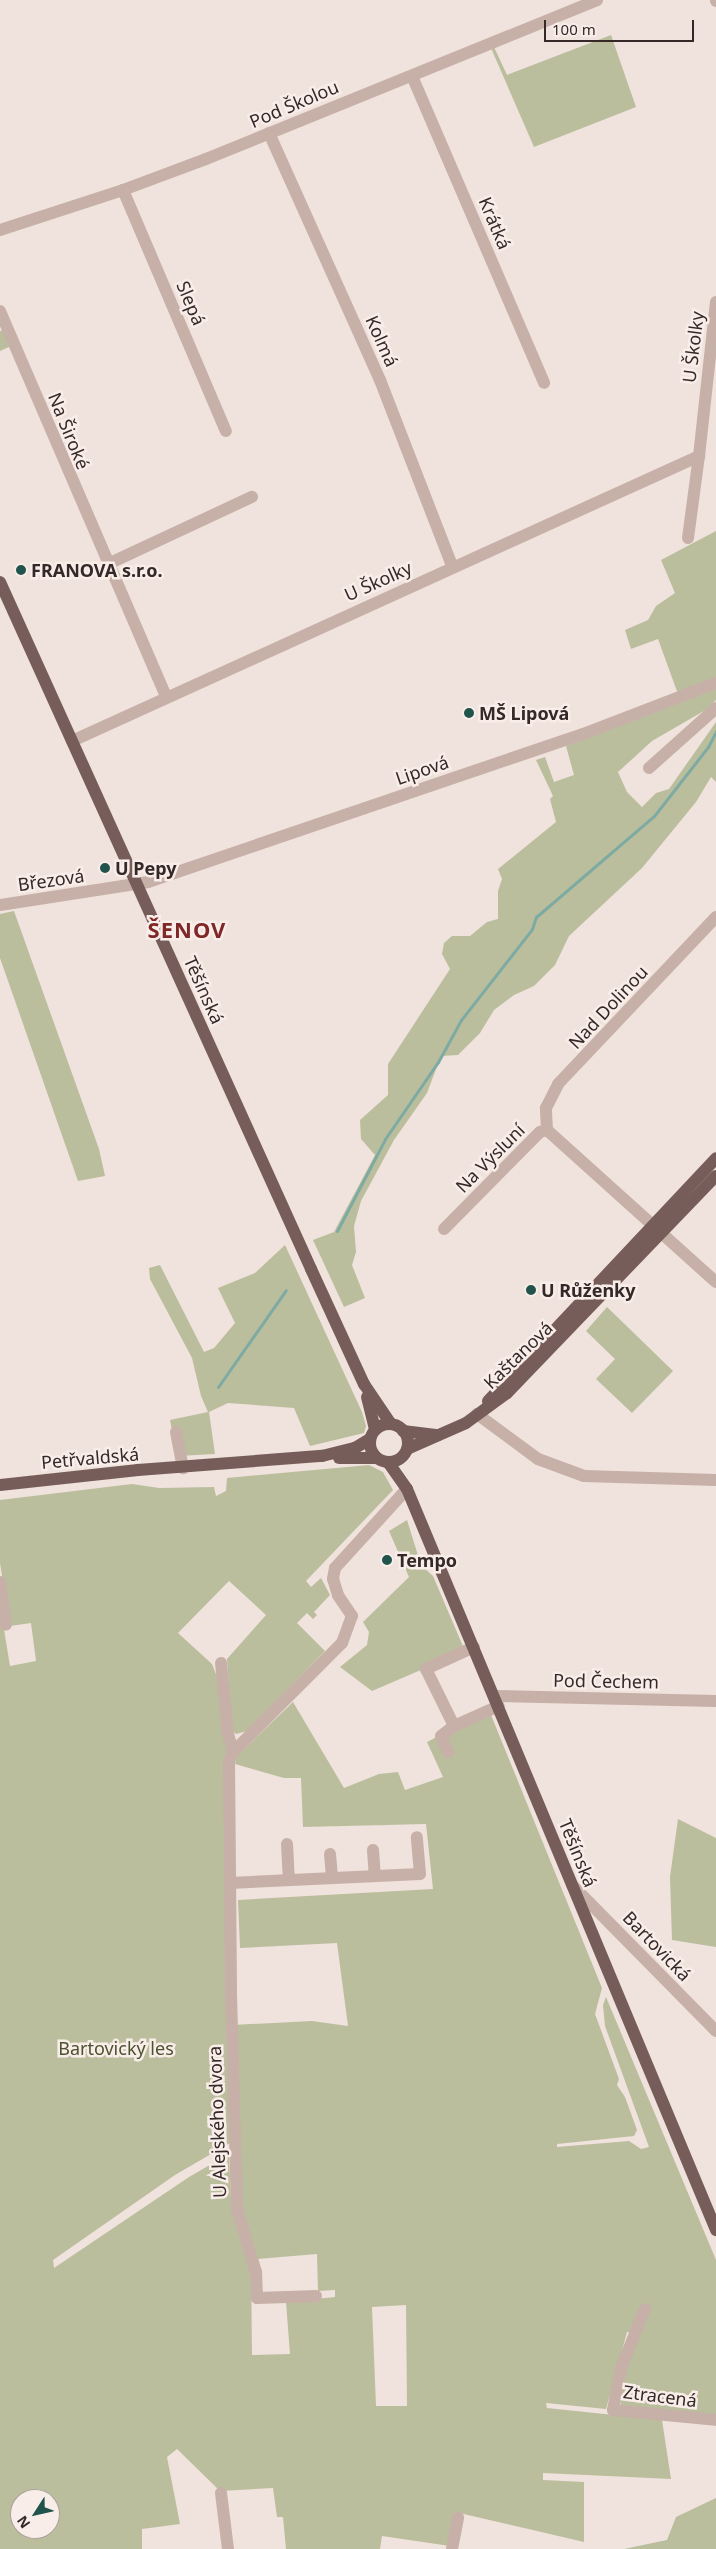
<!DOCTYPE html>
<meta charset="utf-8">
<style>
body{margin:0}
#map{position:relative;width:716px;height:2549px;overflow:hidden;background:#f0e2dc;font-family:"Noto Sans",sans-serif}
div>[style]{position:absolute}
.green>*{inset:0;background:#babe9d}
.stream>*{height:3px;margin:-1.5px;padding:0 1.5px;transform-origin:1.5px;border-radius:1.5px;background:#7daba3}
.minor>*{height:12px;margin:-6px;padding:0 6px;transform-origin:6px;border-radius:6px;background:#c7b0a8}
.major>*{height:12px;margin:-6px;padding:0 6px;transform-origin:6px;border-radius:6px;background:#765d5a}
.major>.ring{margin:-6px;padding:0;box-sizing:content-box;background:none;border:12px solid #765d5a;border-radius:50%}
.dots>*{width:14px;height:14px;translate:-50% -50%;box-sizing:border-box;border:2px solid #f8ede8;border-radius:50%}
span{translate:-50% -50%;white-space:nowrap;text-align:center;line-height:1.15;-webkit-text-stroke:5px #f8ede8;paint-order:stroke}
.street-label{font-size:18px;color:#352928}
.poi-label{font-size:18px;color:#352928;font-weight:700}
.left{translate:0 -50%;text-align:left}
.park-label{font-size:18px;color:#4c512e}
.district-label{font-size:22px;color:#7e2927;font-weight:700;letter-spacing:1px}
.north{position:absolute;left:10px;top:2489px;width:50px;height:50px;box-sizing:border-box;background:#f8ede8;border:1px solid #aa9f9b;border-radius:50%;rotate:235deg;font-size:14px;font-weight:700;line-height:20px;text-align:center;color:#352928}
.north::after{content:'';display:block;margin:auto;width:18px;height:22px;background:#20534b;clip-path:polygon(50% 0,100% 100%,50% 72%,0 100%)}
.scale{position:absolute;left:544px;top:20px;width:150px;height:22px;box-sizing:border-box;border:2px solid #352928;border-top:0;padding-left:6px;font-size:15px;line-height:18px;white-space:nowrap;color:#352928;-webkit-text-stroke:4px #f8ede8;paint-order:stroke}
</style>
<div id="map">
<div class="green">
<i style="clip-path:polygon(611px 35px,636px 107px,534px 147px,491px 48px,494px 47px,507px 75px)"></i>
<i style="clip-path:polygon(4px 330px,11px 346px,0 351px,0 331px)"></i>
<i style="clip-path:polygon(716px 531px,716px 680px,678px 694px,658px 639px,631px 649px,625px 630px,648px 620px,656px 606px,675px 593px,661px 560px)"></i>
<i style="clip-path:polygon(716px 688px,716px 700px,709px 708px,652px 741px,618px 772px,627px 792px,642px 807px,656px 793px,669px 789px,716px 722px,716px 782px,711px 777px,696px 802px,642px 868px,569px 936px,555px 965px,534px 986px,514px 995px,494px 1010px,480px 1033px,458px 1055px,441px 1056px,427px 1093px,394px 1140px,361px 1201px,354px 1226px,356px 1252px,352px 1265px,365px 1298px,344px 1307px,313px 1240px,334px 1232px,375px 1155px,361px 1139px,360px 1120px,388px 1095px,388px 1064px,450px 969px,442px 954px,444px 943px,452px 936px,470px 936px,487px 922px,498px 919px,498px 891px,502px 879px,498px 869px,556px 822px,550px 799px,553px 796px,536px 760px,545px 757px,554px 782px,574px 775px,566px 746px)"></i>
<i style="clip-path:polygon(14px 911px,99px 1149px,105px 1176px,78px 1181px,0 958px,0 914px)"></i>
<i style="clip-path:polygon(285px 1245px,362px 1412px,366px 1426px,364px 1433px,310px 1446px,294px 1408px,228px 1403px,209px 1412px,215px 1454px,177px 1456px,170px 1420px,208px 1412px,201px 1396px,192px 1358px,150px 1279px,149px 1268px,160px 1265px,204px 1352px,214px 1348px,235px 1323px,218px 1288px,255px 1273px)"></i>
<i style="clip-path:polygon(607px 1307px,673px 1371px,632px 1413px,596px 1379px,615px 1359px,586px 1331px)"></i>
<i style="clip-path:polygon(evenodd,369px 1465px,383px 1472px,393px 1490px,306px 1581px,311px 1587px,321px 1578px,330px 1595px,314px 1612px,317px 1615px,313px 1619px,307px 1613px,297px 1623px,325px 1651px,247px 1731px,236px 1734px,232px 1731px,227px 1659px,266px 1615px,229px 1581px,178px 1633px,212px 1664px,219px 1682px,233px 1752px,232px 2025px,312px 2021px,348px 2026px,337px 1943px,240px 1948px,238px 1900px,433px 1889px,426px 1824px,303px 1827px,301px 1778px,284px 1778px,235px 1764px,237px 1756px,293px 1702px,344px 1788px,379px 1774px,398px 1772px,405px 1790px,443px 1777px,427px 1742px,489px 1710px,602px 1988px,595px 2014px,619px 2079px,617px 2085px,625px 2097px,637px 2130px,634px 2136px,557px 2144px,557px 2147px,629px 2141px,641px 2149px,649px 2147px,605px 2026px,603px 2005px,606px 1997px,716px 2260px,716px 2417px,621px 2405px,619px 2393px,636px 2333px,627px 2332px,606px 2409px,546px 2403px,547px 2408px,662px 2420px,671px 2479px,543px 2473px,543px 2480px,584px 2482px,584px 2542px,455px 2512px,450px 2546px,382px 2536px,380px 2549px,286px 2549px,283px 2517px,277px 2517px,273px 2488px,220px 2491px,177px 2449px,167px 2457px,180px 2524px,142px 2529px,142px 2549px,0 2549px,0 1605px,10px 1666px,36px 1661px,31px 1623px,10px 1626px,0 1563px,0 1500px,132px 1484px,159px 1488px,214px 1487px,216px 1496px,226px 1491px,227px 1478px,369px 1465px,235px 2140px,242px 2214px,257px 2259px,317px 2254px,318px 2291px,335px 2290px,335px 2297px,286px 2302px,290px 2354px,252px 2355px,251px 2266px,231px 2200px,229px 2154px,189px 2177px,54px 2268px,53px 2260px,175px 2175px,235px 2140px,369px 1465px,406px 2305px,407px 2406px,376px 2406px,372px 2307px,406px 2305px,369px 1465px,20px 2499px,50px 2499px,50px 2529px,20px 2529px,20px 2499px)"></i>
<i style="clip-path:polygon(407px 1520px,421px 1565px,433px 1576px,465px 1651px,372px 1691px,340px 1667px,367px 1645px,369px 1632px,363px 1622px,409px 1577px,389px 1531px)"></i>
<i style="clip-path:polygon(678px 1819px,716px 1838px,716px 1947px,672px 1940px,670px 1877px)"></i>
<i style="clip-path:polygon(716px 2498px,716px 2549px,624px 2549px,667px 2540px,676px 2517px)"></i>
</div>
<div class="stream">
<i style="left:337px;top:1231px;width:104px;rotate:-62.4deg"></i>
<i style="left:385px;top:1139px;width:93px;rotate:-55.5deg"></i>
<i style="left:438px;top:1062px;width:48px;rotate:-61.3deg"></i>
<i style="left:461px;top:1020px;width:115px;rotate:-52deg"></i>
<i style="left:532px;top:929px;width:13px;rotate:-72deg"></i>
<i style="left:536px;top:917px;width:155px;rotate:-40.6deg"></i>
<i style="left:654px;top:816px;width:88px;rotate:-52deg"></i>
<i style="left:708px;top:747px;width:18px;rotate:-63deg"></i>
<i style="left:218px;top:1387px;width:118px;rotate:-55deg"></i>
</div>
<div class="minor">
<i style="left:716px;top:0;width:1px;rotate:90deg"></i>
<i style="left:412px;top:76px;width:334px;rotate:66.7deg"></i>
<i style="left:269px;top:133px;width:271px;rotate:65.8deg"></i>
<i style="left:380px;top:380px;width:199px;rotate:68.8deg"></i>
<i style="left:123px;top:190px;width:262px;rotate:66.9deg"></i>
<i style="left:0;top:230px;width:129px;rotate:-18deg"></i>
<i style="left:123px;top:190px;width:89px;rotate:-20.5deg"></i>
<i style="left:206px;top:159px;width:422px;rotate:-22.1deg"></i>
<i style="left:0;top:311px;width:420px;rotate:66.7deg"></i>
<i style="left:688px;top:538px;width:83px;rotate:-82.4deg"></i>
<i style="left:108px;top:564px;width:159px;rotate:-25deg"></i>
<i style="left:72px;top:741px;width:689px;rotate:-24.44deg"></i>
<i style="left:699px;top:456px;width:155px;rotate:-83.7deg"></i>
<i style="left:649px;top:768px;width:90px;rotate:-41.8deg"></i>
<i style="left:0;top:905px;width:150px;rotate:-8.8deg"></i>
<i style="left:148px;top:882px;width:459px;rotate:-18.8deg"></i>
<i style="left:583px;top:734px;width:142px;rotate:-21deg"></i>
<i style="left:547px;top:1130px;width:22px;rotate:-93deg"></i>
<i style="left:546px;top:1108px;width:27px;rotate:-63deg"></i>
<i style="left:558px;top:1084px;width:230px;rotate:-46.6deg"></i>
<i style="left:444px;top:1229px;width:136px;rotate:-45.3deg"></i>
<i style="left:540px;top:1132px;width:7px;rotate:-16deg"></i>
<i style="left:547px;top:1130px;width:227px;rotate:42deg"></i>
<i style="left:477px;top:1414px;width:76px;rotate:36.4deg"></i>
<i style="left:538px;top:1459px;width:49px;rotate:20.3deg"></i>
<i style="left:584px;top:1476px;width:132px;rotate:1.7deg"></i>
<i style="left:176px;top:1432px;width:37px;rotate:79deg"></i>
<i style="left:0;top:1582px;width:43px;rotate:82.1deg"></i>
<i style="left:474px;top:1647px;width:53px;rotate:155.4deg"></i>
<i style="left:426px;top:1669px;width:64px;rotate:63.8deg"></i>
<i style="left:454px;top:1726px;width:49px;rotate:-24deg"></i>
<i style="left:221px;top:1663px;width:71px;rotate:84.4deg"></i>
<i style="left:228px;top:1734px;width:19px;rotate:74deg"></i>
<i style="left:494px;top:1696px;width:222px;rotate:1.3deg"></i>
<i style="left:448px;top:1752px;width:17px;rotate:-114deg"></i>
<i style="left:441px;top:1736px;width:16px;rotate:-38deg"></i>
<i style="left:287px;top:1844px;width:36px;rotate:87deg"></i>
<i style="left:373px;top:1850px;width:26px;rotate:86deg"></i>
<i style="left:330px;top:1854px;width:24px;rotate:85deg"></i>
<i style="left:230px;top:1883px;width:190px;rotate:-2.7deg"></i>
<i style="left:420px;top:1874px;width:37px;rotate:-95deg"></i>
<i style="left:572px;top:1885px;width:205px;rotate:45.4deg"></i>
<i style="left:316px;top:2296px;width:59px;rotate:178.1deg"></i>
<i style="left:257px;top:2298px;width:26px;rotate:-92deg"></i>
<i style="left:256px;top:2272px;width:66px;rotate:-106.8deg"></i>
<i style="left:237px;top:2209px;width:221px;rotate:-91.6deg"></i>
<i style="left:231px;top:1988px;width:227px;rotate:-90.5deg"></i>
<i style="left:229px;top:1761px;width:10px;rotate:-66deg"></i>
<i style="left:233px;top:1752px;width:154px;rotate:-45deg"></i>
<i style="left:342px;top:1643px;width:29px;rotate:-70deg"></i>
<i style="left:352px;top:1616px;width:25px;rotate:-124deg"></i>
<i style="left:338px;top:1595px;width:17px;rotate:-107deg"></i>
<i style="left:333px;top:1579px;width:11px;rotate:-80deg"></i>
<i style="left:335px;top:1568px;width:107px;rotate:-47.7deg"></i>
<i style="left:645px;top:2309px;width:64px;rotate:112.1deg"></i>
<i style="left:621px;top:2368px;width:43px;rotate:100.8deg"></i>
<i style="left:613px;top:2410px;width:103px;rotate:5.5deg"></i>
<i style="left:221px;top:2493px;width:56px;rotate:82.9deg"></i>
<i style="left:452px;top:2549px;width:32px;rotate:-79deg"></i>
</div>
<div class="major">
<i style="left:0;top:582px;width:754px;rotate:65.64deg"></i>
<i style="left:311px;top:1269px;width:127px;rotate:65.3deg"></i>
<i style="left:364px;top:1384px;width:48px;rotate:56deg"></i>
<i style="left:367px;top:1397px;width:34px;rotate:76deg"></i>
<i style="left:488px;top:1401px;width:333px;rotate:-46.8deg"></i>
<i class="ring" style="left:370px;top:1424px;width:26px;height:26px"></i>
<i style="left:403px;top:1431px;width:35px;rotate:7deg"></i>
<i style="left:407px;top:1449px;width:64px;rotate:-23.8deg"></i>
<i style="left:466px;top:1423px;width:51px;rotate:-36.2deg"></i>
<i style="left:507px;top:1393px;width:301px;rotate:-46.1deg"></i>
<i style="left:339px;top:1458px;width:37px"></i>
<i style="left:388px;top:1462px;width:33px;rotate:55deg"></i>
<i style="left:407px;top:1489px;width:803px;rotate:67.36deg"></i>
<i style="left:0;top:1485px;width:139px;rotate:-6.2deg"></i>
<i style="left:138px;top:1470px;width:185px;rotate:-4.4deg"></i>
<i style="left:322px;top:1456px;width:34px;rotate:-14deg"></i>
<i style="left:355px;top:1448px;width:17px;rotate:-31deg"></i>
</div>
<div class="dots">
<i style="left:21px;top:570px;background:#20534b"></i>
<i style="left:469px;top:713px;background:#20534b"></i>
<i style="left:105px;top:868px;background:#20534b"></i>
<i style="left:531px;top:1290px;background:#20534b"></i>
<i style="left:387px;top:1560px;background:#20534b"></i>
</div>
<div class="street-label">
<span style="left:294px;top:104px;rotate:-23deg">Pod Školou</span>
<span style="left:495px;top:223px;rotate:67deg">Krátká</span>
<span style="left:191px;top:303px;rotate:67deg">Slepá</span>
<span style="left:382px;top:341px;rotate:66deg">Kolmá</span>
<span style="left:693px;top:347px;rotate:-83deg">U Školky</span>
<span style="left:69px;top:431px;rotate:68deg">Na Široké</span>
<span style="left:378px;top:581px;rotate:-24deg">U Školky</span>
<span style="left:422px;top:770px;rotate:-19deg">Lipová</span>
<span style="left:51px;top:880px;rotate:-8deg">Březová</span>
<span style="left:204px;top:990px;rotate:66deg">Těšínská</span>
<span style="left:608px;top:1007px;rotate:-47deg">Nad Dolinou</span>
<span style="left:490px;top:1158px;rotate:-45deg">Na Výsluní</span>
<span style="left:518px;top:1355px;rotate:-44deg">Kaštanová</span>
<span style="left:90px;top:1458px;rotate:-5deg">Petřvaldská</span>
<span style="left:606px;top:1681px;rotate:1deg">Pod Čechem</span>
<span style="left:578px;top:1853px;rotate:68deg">Těšínská</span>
<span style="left:657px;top:1946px;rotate:46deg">Bartovická</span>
<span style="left:217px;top:2122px;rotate:-92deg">U Alejského dvora</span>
<span style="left:660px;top:2396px;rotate:7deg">Ztracená</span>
</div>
<div class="poi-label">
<span class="left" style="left:31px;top:570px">FRANOVA s.r.o.</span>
<span class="left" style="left:479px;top:713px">MŠ Lipová</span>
<span class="left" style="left:115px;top:868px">U Pepy</span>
<span class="left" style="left:541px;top:1290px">U Růženky</span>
<span class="left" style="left:397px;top:1560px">Tempo</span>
</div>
<div class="park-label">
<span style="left:116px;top:2048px">Bartovický les</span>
</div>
<div class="district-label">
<span style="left:187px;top:930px">ŠENOV</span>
</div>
<div class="north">N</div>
<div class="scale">100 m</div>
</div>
